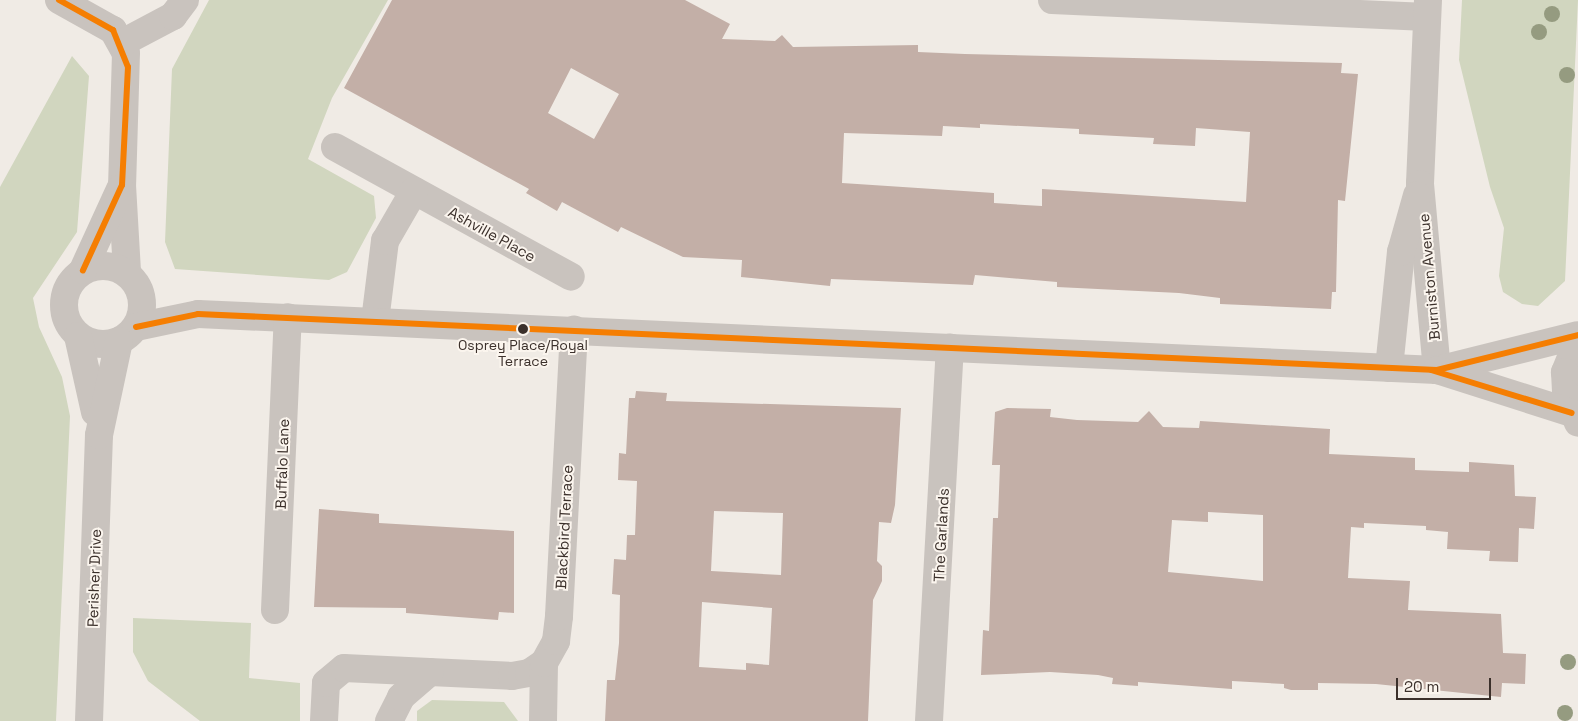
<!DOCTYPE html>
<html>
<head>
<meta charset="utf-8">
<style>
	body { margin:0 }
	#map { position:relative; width:1578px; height:721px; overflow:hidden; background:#f0ebe5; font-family:"Space Grotesk",sans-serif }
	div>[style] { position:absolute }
	.green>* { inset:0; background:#d1d6bf }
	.building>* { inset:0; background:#c3afa7 }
	.minor>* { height:28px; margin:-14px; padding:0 14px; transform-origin:14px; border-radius:14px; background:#c9c3be }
	.minor>.ring { margin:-14px; padding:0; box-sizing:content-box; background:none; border:28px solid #c9c3be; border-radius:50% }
	.bus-1>* { height:6px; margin:-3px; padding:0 3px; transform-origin:3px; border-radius:3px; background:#f57e02 }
	.trees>* { width:16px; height:16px; margin:-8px; border-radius:50%; background:#959b80 }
	.dots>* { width:14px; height:14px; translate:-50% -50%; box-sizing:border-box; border:2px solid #fbf5ee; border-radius:50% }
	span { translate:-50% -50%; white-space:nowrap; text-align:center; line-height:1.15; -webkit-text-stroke:4px #fbf5ee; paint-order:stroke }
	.bus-label { font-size:14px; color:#3b302b }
	.street-label { font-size:15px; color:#3b302b }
	.scale { position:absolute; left:1396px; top:678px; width:95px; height:22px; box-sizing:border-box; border:2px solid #3b302b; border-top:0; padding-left:6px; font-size:15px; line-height:18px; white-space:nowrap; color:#3b302b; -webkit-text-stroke:4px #fbf5ee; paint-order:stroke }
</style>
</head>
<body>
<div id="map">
	<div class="green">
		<i style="clip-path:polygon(209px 0,388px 0,332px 98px,308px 159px,374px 196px,376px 218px,347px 272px,329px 280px,175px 269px,165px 242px,172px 69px)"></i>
		<i style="clip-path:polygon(1462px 0,1578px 0,1565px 281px,1538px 306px,1522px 304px,1503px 292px,1499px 276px,1504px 228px,1490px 187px,1459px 60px)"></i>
		<i style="clip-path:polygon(72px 56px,89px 76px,77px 232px,33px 298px,39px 327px,62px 377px,70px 416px,56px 721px,0 721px,0 187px)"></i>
		<i style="clip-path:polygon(133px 618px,251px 623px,249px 678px,300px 683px,300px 721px,200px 721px,148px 681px,133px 652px)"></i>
		<i style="clip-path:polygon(432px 700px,504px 702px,518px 721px,417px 721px,417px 711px)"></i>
	</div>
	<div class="building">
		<i style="clip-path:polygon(evenodd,392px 0,685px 0,730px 24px,722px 39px,775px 41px,782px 35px,793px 47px,918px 45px,918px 52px,965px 54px,1342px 63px,1341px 73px,1358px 74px,1345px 201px,1338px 200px,1336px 292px,1332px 292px,1331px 309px,1220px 304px,1220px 298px,1179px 293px,1057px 287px,1057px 282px,975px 275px,973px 285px,831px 279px,830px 286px,741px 277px,742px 260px,683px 257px,621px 227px,618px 232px,562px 202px,557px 211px,526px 193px,529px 189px,344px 88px,392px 0,571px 68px,619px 94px,594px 139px,548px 113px,571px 68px,392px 0,980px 124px,1079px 129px,1079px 134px,1154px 138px,1153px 144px,1195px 146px,1196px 128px,1250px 132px,1246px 202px,1042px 189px,1042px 206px,994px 203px,994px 193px,842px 183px,844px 133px,942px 136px,943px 126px,980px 128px,980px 124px)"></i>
		<i style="clip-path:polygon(evenodd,636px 391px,667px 393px,666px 401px,901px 408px,895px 505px,891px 523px,879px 522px,877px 561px,882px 566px,882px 581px,873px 600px,868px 721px,605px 721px,607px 680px,615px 680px,619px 643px,620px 595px,612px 594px,614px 559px,626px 560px,627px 535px,635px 535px,637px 481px,618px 480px,619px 453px,626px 454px,629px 398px,635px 398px,636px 391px,714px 511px,783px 513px,781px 575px,711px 571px,714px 511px,636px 391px,702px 602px,772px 608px,769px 665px,746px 663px,746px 670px,699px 667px,702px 602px)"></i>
		<i style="clip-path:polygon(evenodd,1007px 408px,1051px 409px,1050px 417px,1077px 420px,1138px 422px,1149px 411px,1163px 427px,1199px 428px,1200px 421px,1330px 429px,1329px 454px,1415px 458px,1415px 470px,1469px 472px,1469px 462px,1514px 465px,1515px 496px,1536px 497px,1534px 529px,1519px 528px,1518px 562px,1489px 561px,1490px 551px,1447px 549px,1448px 532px,1426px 530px,1426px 526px,1364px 523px,1364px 528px,1351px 527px,1348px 578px,1410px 581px,1408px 610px,1501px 614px,1503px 653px,1526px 654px,1525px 684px,1502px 683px,1501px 697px,1376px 684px,1318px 683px,1318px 690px,1291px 690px,1284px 688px,1284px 684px,1232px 681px,1232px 689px,1138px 682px,1138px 686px,1112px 684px,1113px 678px,1098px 675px,1050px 672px,981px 675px,983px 630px,989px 631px,993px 518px,998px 518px,1000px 465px,992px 465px,995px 412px,1007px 408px,1208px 512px,1263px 515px,1263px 581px,1168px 572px,1172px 520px,1208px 522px,1208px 512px)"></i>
		<i style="clip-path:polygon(319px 509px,379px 514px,379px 523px,514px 531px,514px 613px,499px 612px,498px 620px,406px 613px,406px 608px,314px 607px)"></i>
	</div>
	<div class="minor">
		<i style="left:59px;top:0;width:62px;rotate:29.1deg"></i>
		<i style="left:113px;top:30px;width:26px;rotate:61deg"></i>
		<i style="left:126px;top:53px;width:132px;rotate:91.7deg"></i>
		<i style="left:122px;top:185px;width:88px;rotate:86.7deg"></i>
		<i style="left:1052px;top:0;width:375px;rotate:2.6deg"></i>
		<i style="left:1428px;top:0;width:184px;rotate:92.5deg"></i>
		<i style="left:1420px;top:184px;width:187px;rotate:84.8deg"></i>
		<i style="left:122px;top:43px;width:58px;rotate:-27.9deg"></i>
		<i style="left:173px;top:16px;width:20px;rotate:-53deg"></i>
		<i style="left:335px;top:147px;width:269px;rotate:28.8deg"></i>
		<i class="ring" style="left:64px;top:266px;width:50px;height:50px"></i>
		<i style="left:83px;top:270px;width:89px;rotate:-65.4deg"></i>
		<i style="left:375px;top:321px;width:81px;rotate:-82.9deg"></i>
		<i style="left:385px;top:241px;width:58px;rotate:-59.9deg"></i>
		<i style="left:136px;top:327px;width:63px;rotate:-11.8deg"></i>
		<i style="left:198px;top:314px;width:1240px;rotate:2.59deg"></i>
		<i style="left:1437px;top:370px;width:145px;rotate:-13.9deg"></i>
		<i style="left:78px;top:336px;width:78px;rotate:77.4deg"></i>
		<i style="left:1578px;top:340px;width:35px;rotate:112deg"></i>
		<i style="left:1565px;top:372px;width:21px;rotate:87deg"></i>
		<i style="left:1566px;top:393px;width:32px;rotate:68deg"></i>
		<i style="left:1389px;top:368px;width:117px;rotate:-84.1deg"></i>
		<i style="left:1401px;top:252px;width:59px;rotate:-74.3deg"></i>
		<i style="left:1437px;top:370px;width:142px;rotate:17.7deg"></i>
		<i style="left:275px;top:610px;width:293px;rotate:-87.5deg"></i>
		<i style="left:89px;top:721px;width:286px;rotate:-88deg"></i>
		<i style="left:99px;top:435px;width:96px;rotate:-78deg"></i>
		<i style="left:324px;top:721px;width:38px;rotate:-87deg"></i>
		<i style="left:326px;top:683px;width:23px;rotate:-40deg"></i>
		<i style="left:344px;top:668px;width:168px;rotate:2.7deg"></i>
		<i style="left:512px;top:676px;width:17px;rotate:-10deg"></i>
		<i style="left:529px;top:673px;width:18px;rotate:-34deg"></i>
		<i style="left:389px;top:721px;width:27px;rotate:-63deg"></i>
		<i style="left:401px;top:697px;width:38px;rotate:-41deg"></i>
		<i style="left:543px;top:721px;width:58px;rotate:-89deg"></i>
		<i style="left:544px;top:663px;width:25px;rotate:-61deg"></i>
		<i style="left:556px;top:641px;width:25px;rotate:-83deg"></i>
		<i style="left:559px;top:616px;width:287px;rotate:-87deg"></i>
		<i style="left:929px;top:721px;width:374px;rotate:-86.8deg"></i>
	</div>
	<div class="bus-1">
		<i style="left:59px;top:0;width:62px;rotate:29.1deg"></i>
		<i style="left:113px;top:30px;width:40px;rotate:68deg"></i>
		<i style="left:128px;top:67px;width:118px;rotate:92.9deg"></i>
		<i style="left:122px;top:185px;width:94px;rotate:114.6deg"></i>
		<i style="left:136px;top:327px;width:63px;rotate:-11.8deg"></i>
		<i style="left:198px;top:314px;width:1240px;rotate:2.59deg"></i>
		<i style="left:1437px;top:370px;width:145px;rotate:-13.9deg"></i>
		<i style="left:1431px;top:370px;width:147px;rotate:17deg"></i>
	</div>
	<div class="trees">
		<i style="left:1552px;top:14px"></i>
		<i style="left:1539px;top:32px"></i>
		<i style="left:1567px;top:75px"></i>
		<i style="left:1568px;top:662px"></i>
		<i style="left:1565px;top:713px"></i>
	</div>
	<div class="dots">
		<i style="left:523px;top:329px;background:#3b302b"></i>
	</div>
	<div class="bus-label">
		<span style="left:523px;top:353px">Osprey Place/Royal<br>Terrace</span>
	</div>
	<div class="street-label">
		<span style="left:492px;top:234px;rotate:29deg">Ashville Place</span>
		<span style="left:1429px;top:277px;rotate:-95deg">Burniston Avenue</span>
		<span style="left:282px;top:464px;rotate:-88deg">Buffalo Lane</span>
		<span style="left:564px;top:527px;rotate:-87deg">Blackbird Terrace</span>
		<span style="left:941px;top:535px;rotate:-87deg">The Garlands</span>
		<span style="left:94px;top:578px;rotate:-88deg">Perisher Drive</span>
	</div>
	<div class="scale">20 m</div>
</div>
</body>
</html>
